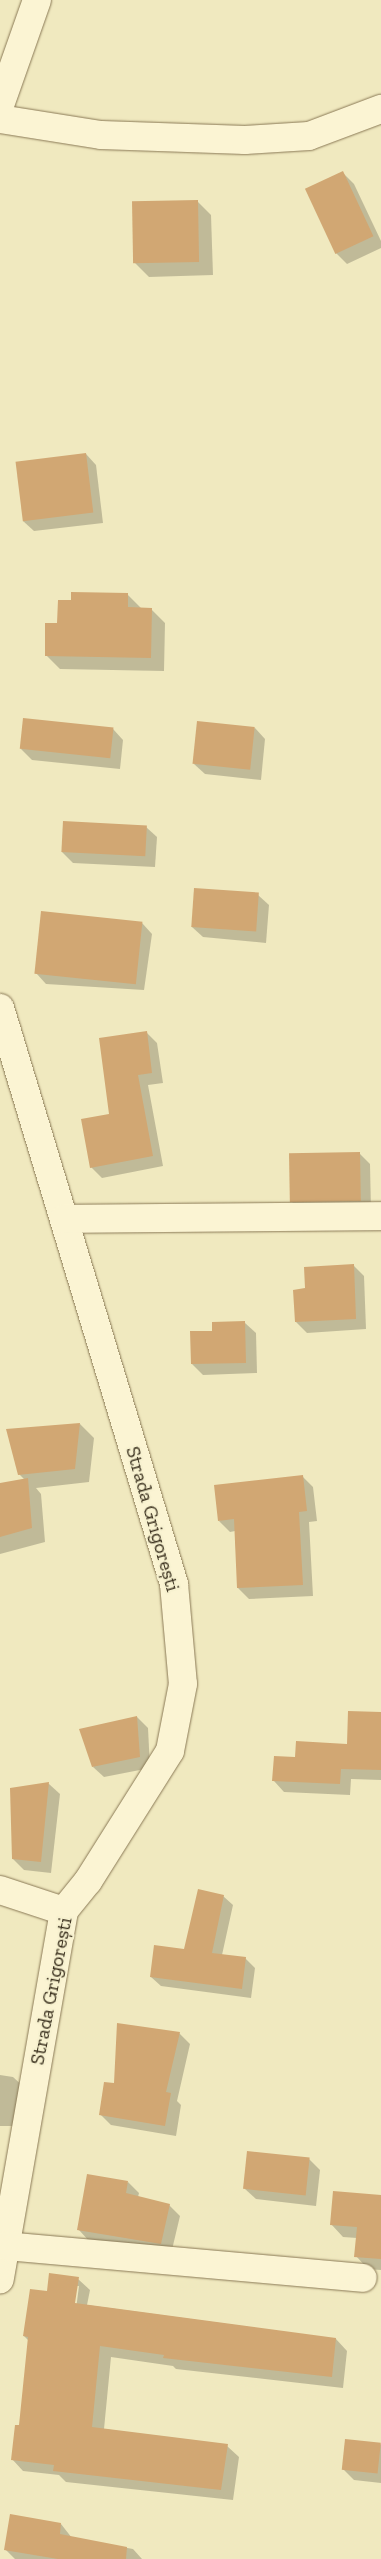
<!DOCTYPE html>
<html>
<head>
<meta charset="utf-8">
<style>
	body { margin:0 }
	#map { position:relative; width:381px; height:2559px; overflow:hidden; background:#f0e9bf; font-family:"Zilla Slab",serif }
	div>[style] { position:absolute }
	.shadow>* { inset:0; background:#0003 }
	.building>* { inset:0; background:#d1a773; transform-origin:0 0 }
	.roads { filter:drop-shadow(0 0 1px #8a7956) drop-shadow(0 0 1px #8a7956) }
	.street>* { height:28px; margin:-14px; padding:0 14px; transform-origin:14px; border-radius:14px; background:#fbf4d3 }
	span { translate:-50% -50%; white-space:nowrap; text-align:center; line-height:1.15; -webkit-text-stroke:4px #f7f1cf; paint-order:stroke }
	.street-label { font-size:20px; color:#382e1c }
</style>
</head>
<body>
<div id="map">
	<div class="shadow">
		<i style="clip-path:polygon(343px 173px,354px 184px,381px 241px,381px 248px,347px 264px,336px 253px)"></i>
		<i style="clip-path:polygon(197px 201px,211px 215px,213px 275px,149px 277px,135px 263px)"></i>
		<i style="clip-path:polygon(86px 454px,96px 465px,103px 523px,34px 531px,23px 521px)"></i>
		<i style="clip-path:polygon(127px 594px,142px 609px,151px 609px,165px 623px,164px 671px,60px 669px,46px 655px,72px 601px)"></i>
		<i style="clip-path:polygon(255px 728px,265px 739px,261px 780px,205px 774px,194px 764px)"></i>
		<i style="clip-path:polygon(113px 729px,123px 740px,120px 769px,32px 760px,21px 749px)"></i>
		<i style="clip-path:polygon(146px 827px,157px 837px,155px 867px,73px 863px,62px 852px)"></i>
		<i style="clip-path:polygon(258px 895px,269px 905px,266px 943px,203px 937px,192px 927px)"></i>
		<i style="clip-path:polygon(142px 923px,152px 934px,144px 990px,46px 984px,36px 973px)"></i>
		<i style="clip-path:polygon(146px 1032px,157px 1043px,163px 1083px,148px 1085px,163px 1166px,102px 1178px,91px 1167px)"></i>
		<i style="clip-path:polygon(359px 1153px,370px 1164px,371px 1211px,302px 1212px,291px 1201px)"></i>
		<i style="clip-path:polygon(353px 1265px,364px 1276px,366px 1329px,307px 1333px,296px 1322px,306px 1290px)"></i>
		<i style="clip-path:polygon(245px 1323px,256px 1333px,257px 1373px,203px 1375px,192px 1364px)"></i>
		<i style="clip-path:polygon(80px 1424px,94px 1438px,89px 1482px,36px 1488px,41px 1494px,45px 1542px,0 1554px,0 1484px,25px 1480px,19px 1474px)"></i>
		<i style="clip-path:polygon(302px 1476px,313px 1487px,317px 1521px,309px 1522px,313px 1596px,249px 1599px,238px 1588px,235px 1531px,230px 1532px,219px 1521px)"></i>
		<i style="clip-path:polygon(381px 1713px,381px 1780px,351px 1779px,350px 1795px,284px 1792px,274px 1781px,296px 1758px,349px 1745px)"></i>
		<i style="clip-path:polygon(137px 1717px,148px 1728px,150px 1768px,104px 1777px,93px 1767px)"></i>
		<i style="clip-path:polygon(49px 1784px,60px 1794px,51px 1873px,24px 1870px,13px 1859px,11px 1789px)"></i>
		<i style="clip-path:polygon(223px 1896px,233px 1905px,222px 1955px,245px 1958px,255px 1968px,251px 1998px,161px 1986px,151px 1977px,185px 1950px)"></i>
		<i style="clip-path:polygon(179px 2033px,190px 2044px,177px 2101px,181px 2105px,176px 2136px,111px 2125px,100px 2114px,116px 2085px)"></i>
		<i style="clip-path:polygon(0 2075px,13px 2077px,24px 2087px,13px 2126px,0 2126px)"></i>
		<i style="clip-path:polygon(309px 2159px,320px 2170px,316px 2206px,256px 2199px,245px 2189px)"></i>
		<i style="clip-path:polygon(128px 2182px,139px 2193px,138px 2197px,169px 2205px,180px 2216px,171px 2254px,89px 2241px,79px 2230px)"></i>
		<i style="clip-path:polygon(381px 2196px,381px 2270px,368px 2269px,356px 2256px,357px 2238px,343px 2237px,331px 2224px)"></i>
		<i style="clip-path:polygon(evenodd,78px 2279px,90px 2290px,87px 2305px,336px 2339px,347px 2351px,343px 2388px,176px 2369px,173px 2366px,111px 2357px,104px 2429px,227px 2446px,239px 2457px,233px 2500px,66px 2482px,59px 2475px,23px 2471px,12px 2459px,20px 2426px,29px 2341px,24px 2336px,48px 2293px,78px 2279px,76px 2286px,79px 2286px,76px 2309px,73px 2309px,76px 2286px)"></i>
		<i style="clip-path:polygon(381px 2444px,381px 2483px,354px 2480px,343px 2469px)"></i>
		<i style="clip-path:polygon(61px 2524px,72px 2538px,133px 2549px,142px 2559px,15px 2559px,5px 2549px)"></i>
	</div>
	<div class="building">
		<i style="left:343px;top:171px;width:72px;height:42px;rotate:65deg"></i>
		<i style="left:198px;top:200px;width:62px;height:66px;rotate:89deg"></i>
		<i style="left:86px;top:453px;width:60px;height:71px;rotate:83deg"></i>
		<i style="clip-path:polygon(71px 592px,128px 593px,128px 607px,152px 608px,151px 658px,45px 656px,45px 623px,57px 623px,58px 600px,71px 600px)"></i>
		<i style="left:23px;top:718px;width:91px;height:31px;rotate:6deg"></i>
		<i style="left:197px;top:721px;width:58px;height:43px;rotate:6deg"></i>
		<i style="left:63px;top:821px;width:84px;height:31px;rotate:3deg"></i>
		<i style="left:194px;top:888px;width:65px;height:39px;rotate:4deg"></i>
		<i style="left:41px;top:911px;width:102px;height:63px;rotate:6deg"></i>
		<i style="clip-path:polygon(147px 1031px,152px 1073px,138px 1075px,153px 1156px,90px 1168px,81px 1119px,109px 1114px,99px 1038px)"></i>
		<i style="left:360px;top:1152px;width:49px;height:71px;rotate:89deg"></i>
		<i style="clip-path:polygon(354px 1264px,356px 1319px,295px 1322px,293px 1290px,305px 1288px,304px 1267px)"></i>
		<i style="clip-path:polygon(245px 1321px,246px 1363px,191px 1364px,190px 1331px,212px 1331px,212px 1322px)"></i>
		<i style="clip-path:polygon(80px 1423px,75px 1469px,18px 1475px,6px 1429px)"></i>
		<i style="clip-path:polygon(303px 1475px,307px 1511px,299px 1512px,303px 1585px,237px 1588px,234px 1519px,218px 1521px,214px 1485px)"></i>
		<i style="clip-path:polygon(28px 1478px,32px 1528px,0 1537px,0 1483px)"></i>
		<i style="clip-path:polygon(348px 1711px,381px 1712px,381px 1770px,341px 1769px,340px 1784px,272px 1781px,274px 1756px,295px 1757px,296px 1741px,347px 1744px)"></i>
		<i style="clip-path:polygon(137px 1716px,140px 1757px,92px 1767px,79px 1729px)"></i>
		<i style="clip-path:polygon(49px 1782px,41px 1862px,12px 1859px,10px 1788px)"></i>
		<i style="clip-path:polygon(198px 1889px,224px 1895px,212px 1953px,246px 1957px,242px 1989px,150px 1977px,154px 1945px,184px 1949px)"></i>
		<i style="clip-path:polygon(117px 2023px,180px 2032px,166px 2092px,171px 2093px,165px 2126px,99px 2115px,104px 2082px,114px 2083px)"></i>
		<i style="left:247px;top:2151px;width:63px;height:38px;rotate:6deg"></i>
		<i style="clip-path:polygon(87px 2174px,128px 2181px,126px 2193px,170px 2204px,161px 2244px,77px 2230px)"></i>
		<i style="clip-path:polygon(333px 2191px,381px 2195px,381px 2259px,354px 2257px,357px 2227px,330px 2225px)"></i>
		<i style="clip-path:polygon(49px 2273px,79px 2277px,75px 2303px,336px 2338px,332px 2377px,163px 2358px,164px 2355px,100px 2346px,92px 2427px,228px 2444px,221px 2490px,53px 2471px,54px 2465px,11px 2460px,15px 2425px,19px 2425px,28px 2337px,23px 2336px,30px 2289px,47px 2291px)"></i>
		<i style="left:345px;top:2439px;width:36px;height:31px;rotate:6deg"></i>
		<i style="clip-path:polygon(10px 2514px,61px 2523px,60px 2534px,127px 2547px,126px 2559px,58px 2559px,4px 2550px)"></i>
	</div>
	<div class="roads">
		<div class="street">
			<i style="left:0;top:105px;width:111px;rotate:-70.6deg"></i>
			<i style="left:0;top:119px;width:102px;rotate:9deg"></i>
			<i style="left:101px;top:135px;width:144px;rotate:2deg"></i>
			<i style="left:245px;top:140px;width:64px;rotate:-3.6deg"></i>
			<i style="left:309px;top:136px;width:77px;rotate:-20.6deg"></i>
			<i style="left:0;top:1008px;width:602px;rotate:73.19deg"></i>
			<i style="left:174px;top:1584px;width:100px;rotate:84.9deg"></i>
			<i style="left:183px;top:1684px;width:68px;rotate:101deg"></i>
			<i style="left:170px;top:1751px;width:154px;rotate:122.2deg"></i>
			<i style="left:88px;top:1881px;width:38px;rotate:129deg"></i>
			<i style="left:64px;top:1911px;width:374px;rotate:99.9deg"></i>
			<i style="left:64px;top:1219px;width:317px;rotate:-0.5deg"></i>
			<i style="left:0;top:1890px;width:67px;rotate:18.2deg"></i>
			<i style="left:5px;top:2246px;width:359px;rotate:5.1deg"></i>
		</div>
	</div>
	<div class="street-label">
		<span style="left:153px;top:1519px;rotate:74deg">Strada Grigorești</span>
		<span style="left:51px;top:1991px;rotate:-79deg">Strada Grigorești</span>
	</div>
</div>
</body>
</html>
